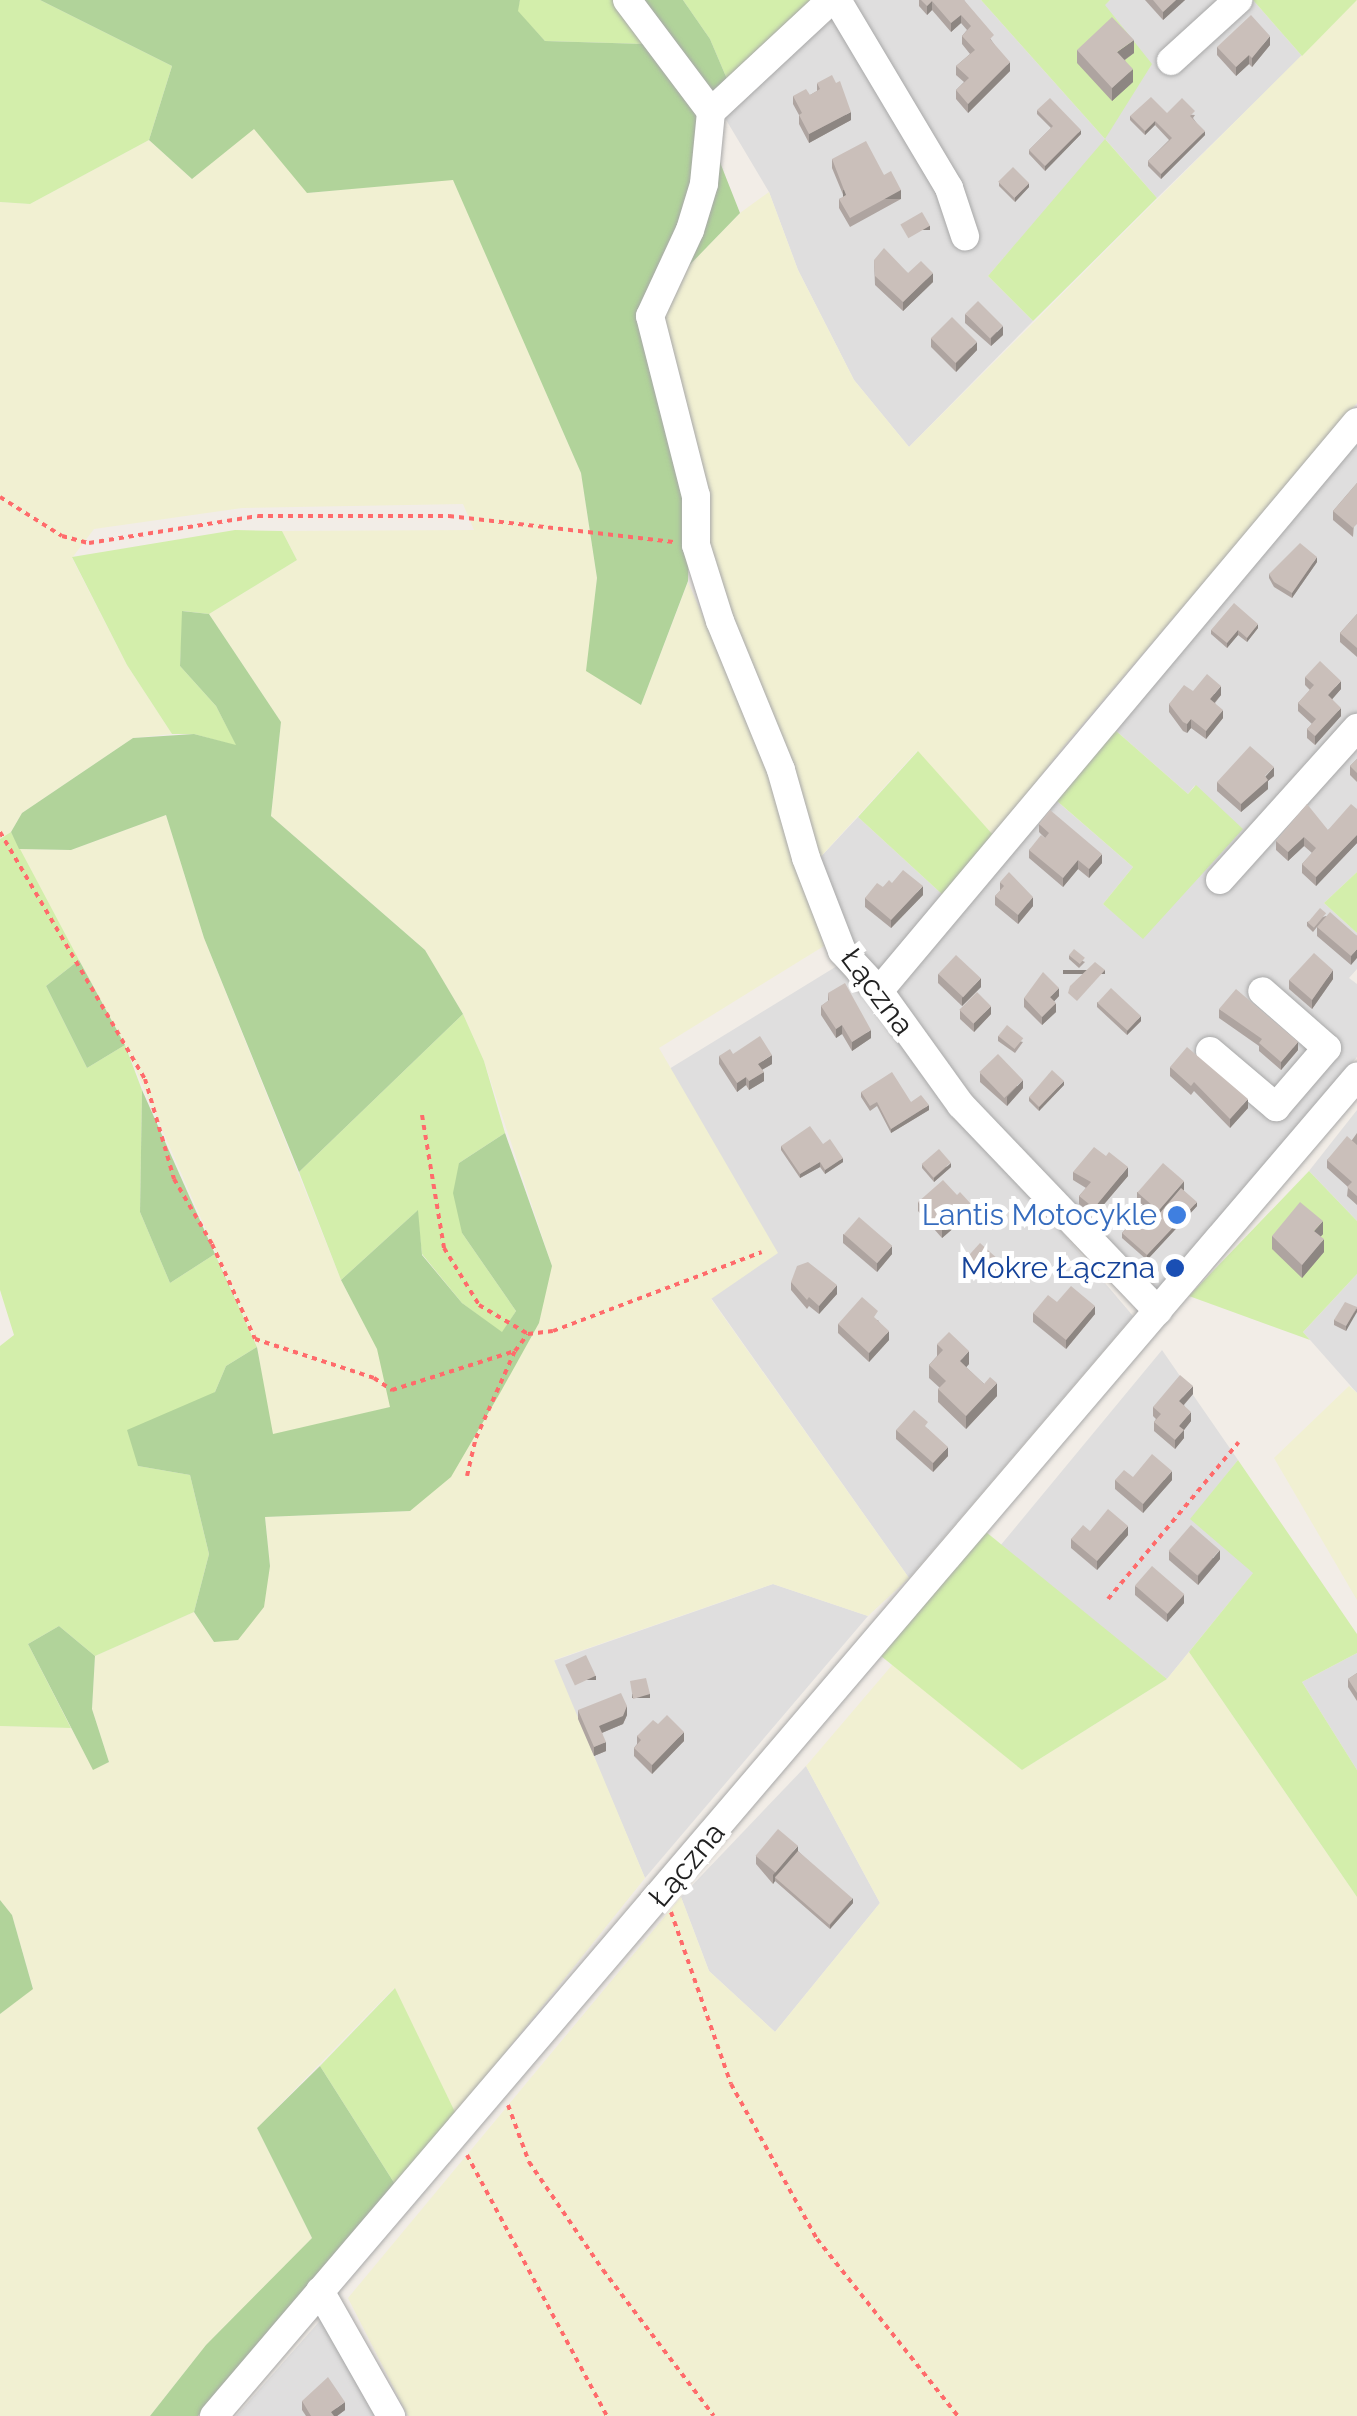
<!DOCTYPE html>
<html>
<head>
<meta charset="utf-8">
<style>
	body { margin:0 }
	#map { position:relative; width:1357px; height:2416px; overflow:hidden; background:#f2ede7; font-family:Raleway,sans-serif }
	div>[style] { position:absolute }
	.residential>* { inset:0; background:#dfdede }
	.farmland>* { inset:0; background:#f1f0d2 }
	.grass>* { inset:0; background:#d3eeab }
	.forest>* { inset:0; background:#b1d39a }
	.path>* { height:4px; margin-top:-2px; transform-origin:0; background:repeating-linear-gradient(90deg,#ff6b6b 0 5px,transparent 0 10px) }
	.roads { filter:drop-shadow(0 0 2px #a8a8a8) drop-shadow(0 0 2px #a8a8a8) }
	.minor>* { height:28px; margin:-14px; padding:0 14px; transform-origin:14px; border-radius:14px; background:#fff }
	.wall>* { inset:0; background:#aea4a0 }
	.shaded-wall>* { inset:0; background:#8d8682; transform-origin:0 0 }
	.building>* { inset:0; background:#cabfba; transform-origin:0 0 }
	.dots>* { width:28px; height:28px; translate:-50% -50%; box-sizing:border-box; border:5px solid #fff; border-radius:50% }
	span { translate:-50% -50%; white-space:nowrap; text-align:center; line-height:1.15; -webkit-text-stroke:10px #fff; paint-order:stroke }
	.street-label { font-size:30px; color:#212121 }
	.shop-label { font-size:30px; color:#366cbe }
	.right { translate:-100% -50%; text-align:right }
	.transit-label { font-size:30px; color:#164399 }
</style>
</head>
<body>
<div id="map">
	<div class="residential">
		<i style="clip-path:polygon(855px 0,981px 0,1105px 139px,1104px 5px,1110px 0,1253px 0,1302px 56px,1157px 198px,1106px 140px,988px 276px,1033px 321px,909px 447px,854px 380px,798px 270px,769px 192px,722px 113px)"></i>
		<i style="clip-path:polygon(1357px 437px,1357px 872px,1324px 903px,1357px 933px,1357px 969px,1349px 978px,1357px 984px,1357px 1057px,1160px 1297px,981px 1107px,851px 940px,815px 863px,858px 817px,944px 896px,1036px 783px,1133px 867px,1103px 904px,1144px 938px,1195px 785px,1188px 794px,1115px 730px)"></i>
		<i style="clip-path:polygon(837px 966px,1133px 1316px,909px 1578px,711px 1298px,669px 1069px)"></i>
		<i style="clip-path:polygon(1357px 1110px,1357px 1221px,1309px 1171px)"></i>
		<i style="clip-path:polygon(1357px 1274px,1357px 1393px,1303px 1332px)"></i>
		<i style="clip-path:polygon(1162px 1350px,1238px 1460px,1191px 1519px,1254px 1572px,1167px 1679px,1000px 1546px)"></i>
		<i style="clip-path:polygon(773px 1584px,868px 1616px,645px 1878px,553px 1661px)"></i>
		<i style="clip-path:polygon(1357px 1653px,1357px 1770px,1302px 1682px)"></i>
		<i style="clip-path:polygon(806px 1766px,880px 1903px,775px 2032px,709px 1971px,681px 1897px)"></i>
		<i style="clip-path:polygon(332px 2307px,388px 2416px,236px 2416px)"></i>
	</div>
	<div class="farmland">
		<i style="clip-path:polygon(1357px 0,1357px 403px,1064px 746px,994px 836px,917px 751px,815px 863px,729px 623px,643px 313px,740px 213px,769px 192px,798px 270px,854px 380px,909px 447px)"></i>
		<i style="clip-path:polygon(254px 128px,308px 193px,453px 179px,581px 473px,597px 578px,587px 671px,641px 705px,688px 582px,757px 739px,824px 946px,659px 1048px,778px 1253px,711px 1299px,909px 1578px,868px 1616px,773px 1584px,554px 1660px,645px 1878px,456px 2114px,394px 1988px,257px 2128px,312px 2238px,206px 2345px,150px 2416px,0 2416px,0 2014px,33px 1988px,12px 1915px,0 1900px,0 1726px,71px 1728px,93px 1769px,109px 1762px,92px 1709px,95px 1656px,194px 1612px,214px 1642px,270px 1566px,265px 1517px,410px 1511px,552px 1266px,484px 1061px,463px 1014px,425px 950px,271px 816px,281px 722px,209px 614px,297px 560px,282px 531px,474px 530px,463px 504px,242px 508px,94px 529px,72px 558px,127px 665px,172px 734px,133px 738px,22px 813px,11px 832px,0 839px,0 202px,30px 204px,149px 140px,192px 179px)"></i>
		<i style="clip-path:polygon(166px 815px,204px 938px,341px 1280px,378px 1350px,391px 1407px,272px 1435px,257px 1346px,125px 1045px,19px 849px,71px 850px)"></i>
		<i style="clip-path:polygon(1349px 1386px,1357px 1393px,1357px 1600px,1274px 1458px)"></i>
		<i style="clip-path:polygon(1189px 1652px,1357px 1897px,1357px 2416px,408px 2416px,348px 2298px,681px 1897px,709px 1971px,775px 2032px,880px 1903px,806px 1766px,893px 1664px,1022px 1770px,1167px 1679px)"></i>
	</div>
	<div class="grass">
		<i style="clip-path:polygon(0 0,40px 0,172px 66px,149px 140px,30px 204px,0 202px)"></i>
		<i style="clip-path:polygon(520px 0,613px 0,645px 44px,545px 41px,517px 11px)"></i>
		<i style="clip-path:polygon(683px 0,818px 0,727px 79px,710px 39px)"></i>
		<i style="clip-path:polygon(981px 0,1110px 0,1105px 5px,1152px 64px,1105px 139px,1157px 198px,1033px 321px,988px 276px,1105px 139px)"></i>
		<i style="clip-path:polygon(1253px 0,1357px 0,1302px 56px)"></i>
		<i style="clip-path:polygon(235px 530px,282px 531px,297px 560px,209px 614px,183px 611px,180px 666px,216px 706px,237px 746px,194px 734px,172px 734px,127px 665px,72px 557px)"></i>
		<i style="clip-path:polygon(1115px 730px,1188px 794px,1196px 785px,1243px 829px,1143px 939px,1103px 904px,1133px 867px,1057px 801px)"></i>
		<i style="clip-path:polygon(918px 751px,994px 836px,944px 896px,858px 817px)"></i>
		<i style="clip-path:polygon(11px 832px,79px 960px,46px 986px,87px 1068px,125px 1045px,142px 1090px,140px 1212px,170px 1283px,215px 1254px,257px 1347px,226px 1366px,215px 1392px,138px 1466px,190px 1475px,209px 1554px,194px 1612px,95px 1656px,59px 1626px,28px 1644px,71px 1728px,0 1726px,0 1346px,14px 1335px,0 1290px,0 839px)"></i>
		<i style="clip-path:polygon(1357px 872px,1357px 933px,1324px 903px)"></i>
		<i style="clip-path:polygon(463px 1014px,484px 1061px,505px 1133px,459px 1163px,462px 1233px,516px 1311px,502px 1333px,462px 1303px,422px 1254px,417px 1211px,341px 1280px,299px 1172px)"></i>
		<i style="clip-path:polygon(1309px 1171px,1357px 1221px,1357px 1274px,1303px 1332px,1310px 1340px,1189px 1296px)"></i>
		<i style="clip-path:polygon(1238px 1460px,1357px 1634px,1357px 1653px,1302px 1682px,1357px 1770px,1357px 1897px,1189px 1652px,1253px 1573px,1190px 1519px)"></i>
		<i style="clip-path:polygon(986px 1532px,1167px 1679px,1022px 1770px,881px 1656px)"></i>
		<i style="clip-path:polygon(395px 1988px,456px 2114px,398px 2189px,320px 2066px)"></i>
	</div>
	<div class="forest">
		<i style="clip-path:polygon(40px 0,520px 0,518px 11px,545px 41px,645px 44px,693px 94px,740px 213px,643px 313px,692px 456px,688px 581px,641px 705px,586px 671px,597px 578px,581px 473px,453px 180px,307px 193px,254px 129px,192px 179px,149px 140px,172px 66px)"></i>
		<i style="clip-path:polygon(639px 0,683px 0,710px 39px,727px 79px,712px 96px)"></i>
		<i style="clip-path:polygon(182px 611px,209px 614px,281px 722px,271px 816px,425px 950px,463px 1014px,299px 1172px,204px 938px,166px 815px,71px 850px,19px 849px,11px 832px,22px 813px,133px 738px,194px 734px,236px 745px,216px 706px,180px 666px)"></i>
		<i style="clip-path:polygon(79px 960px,125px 1045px,87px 1068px,46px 986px)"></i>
		<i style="clip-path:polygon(142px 1090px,215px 1254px,170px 1283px,140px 1212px)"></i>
		<i style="clip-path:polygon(505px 1133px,552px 1266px,539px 1323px,500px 1393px,451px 1477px,410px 1511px,265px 1517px,270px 1566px,264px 1607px,238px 1640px,214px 1642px,194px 1612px,209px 1554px,190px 1475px,138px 1466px,127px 1430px,215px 1392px,226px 1366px,257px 1347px,273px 1434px,390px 1407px,377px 1349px,341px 1280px,418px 1210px,422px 1255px,462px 1303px,502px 1332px,516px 1311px,462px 1233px,453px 1193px,459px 1163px)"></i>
		<i style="clip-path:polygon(59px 1626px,95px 1656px,92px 1709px,109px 1762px,93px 1770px,28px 1644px)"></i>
		<i style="clip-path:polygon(0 1900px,12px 1915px,33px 1989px,0 2014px)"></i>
		<i style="clip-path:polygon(320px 2066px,398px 2189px,198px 2416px,150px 2416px,206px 2345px,312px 2238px,257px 2128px)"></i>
	</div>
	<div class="path">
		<i style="left:0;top:497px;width:73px;rotate:32.2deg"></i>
		<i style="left:62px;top:536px;width:28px;rotate:15deg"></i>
		<i style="left:89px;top:543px;width:171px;rotate:-9.1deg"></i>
		<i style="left:258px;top:516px;width:191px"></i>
		<i style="left:449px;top:516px;width:226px;rotate:6.6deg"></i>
		<i style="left:0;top:832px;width:286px;rotate:59.6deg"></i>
		<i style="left:145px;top:1079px;width:104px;rotate:73.8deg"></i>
		<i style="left:174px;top:1179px;width:75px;rotate:59.7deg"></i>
		<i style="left:212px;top:1244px;width:104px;rotate:65.6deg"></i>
		<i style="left:255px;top:1339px;width:125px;rotate:18.1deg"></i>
		<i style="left:374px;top:1378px;width:22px;rotate:34deg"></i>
		<i style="left:392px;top:1390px;width:129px;rotate:-17.6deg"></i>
		<i style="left:422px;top:1115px;width:135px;rotate:80.6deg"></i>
		<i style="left:444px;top:1248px;width:67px;rotate:58.4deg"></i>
		<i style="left:479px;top:1305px;width:57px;rotate:30.6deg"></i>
		<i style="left:528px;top:1334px;width:25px;rotate:-7deg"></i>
		<i style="left:553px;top:1331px;width:223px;rotate:-20.7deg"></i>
		<i style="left:467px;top:1476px;width:39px;rotate:-77deg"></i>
		<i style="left:476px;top:1438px;width:95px;rotate:-65.9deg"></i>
		<i style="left:515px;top:1351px;width:21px;rotate:-53deg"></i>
		<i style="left:1108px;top:1599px;width:204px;rotate:-50.2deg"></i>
		<i style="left:671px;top:1912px;width:182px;rotate:70.8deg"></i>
		<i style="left:731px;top:2084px;width:177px;rotate:61deg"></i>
		<i style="left:817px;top:2239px;width:226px;rotate:51.5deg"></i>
		<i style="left:508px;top:2105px;width:61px;rotate:69.8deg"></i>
		<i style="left:529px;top:2162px;width:131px;rotate:55.6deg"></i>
		<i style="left:603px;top:2270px;width:183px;rotate:52.8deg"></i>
		<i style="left:467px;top:2155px;width:296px;rotate:61.8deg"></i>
	</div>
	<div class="roads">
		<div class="minor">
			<i style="left:627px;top:0;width:140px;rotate:53.1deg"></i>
			<i style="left:831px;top:0;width:164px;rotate:137deg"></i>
			<i style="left:711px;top:112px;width:72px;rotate:95.6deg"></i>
			<i style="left:704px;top:184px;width:48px;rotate:106.9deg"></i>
			<i style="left:690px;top:230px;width:95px;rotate:114.9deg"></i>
			<i style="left:650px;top:316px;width:186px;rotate:75.7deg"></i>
			<i style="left:696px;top:496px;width:49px;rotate:90deg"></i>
			<i style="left:696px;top:545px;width:80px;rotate:72.5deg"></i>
			<i style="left:720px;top:621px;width:161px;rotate:67.7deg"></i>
			<i style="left:781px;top:770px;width:91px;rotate:74.1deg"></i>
			<i style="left:806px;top:858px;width:100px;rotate:68.8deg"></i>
			<i style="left:842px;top:951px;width:54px;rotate:47.2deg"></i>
			<i style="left:879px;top:991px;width:140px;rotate:54.3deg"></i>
			<i style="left:961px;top:1105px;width:285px;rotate:46.3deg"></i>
			<i style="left:837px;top:0;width:219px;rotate:59.2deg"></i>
			<i style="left:949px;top:188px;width:51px;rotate:71.6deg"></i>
			<i style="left:1171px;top:61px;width:91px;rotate:-42.3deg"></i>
			<i style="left:1220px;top:880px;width:205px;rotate:-48deg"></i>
			<i style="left:879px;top:991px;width:743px;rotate:-49.97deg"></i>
			<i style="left:1210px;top:1051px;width:87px;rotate:40.3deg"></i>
			<i style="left:1276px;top:1107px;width:78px;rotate:-49.2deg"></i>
			<i style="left:1327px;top:1048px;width:86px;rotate:-138.8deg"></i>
			<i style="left:320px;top:2291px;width:144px;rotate:60.4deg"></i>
			<i style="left:214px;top:2416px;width:1761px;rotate:-49.52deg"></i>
		</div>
	</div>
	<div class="wall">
		<i style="clip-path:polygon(919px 0,964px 0,994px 44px,1010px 71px,968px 113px,956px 99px,956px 90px,964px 82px,956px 75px,956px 66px,970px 54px,962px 44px,962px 36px,967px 30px,961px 23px,951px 32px,932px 10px,927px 15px,919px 6px)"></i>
		<i style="clip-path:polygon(1145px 0,1185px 0,1163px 20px)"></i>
		<i style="clip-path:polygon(1270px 45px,1252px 67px,1249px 64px,1236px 76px,1217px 55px,1217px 47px)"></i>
		<i style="clip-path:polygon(1077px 50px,1134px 53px,1125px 60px,1133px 82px,1112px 101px,1077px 63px)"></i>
		<i style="clip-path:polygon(817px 83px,851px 120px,809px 143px,799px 124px,799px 115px,793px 104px,793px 96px,810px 95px,817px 91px)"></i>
		<i style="clip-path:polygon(1037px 110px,1081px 134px,1045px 171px,1029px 154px,1029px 150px,1051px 128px,1037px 114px)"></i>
		<i style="clip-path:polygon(1167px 113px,1195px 115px,1193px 118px,1205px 135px,1161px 179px,1148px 166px,1148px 161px,1169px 140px,1155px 125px,1145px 135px,1130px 120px,1130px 116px)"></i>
		<i style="clip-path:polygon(832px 159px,884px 175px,901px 199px,850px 227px,839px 208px,839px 199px,844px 197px,832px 168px)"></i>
		<i style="clip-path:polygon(999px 182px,1029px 187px,1015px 202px,999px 186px)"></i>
		<i style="clip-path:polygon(874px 260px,908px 273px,933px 282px,903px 311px,875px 285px)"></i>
		<i style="clip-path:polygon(965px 314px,1003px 335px,991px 346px,965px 323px)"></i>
		<i style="clip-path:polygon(931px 338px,977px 350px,956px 372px,931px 347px)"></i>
		<i style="clip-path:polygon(1357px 483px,1353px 537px,1333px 520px,1333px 511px)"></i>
		<i style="clip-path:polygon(1317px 562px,1292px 598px,1274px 587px,1269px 578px,1269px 574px)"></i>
		<i style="clip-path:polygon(1357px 614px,1357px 657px,1340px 642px,1340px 633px)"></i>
		<i style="clip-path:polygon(1258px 628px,1247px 642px,1238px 635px,1227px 648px,1211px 634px,1211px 630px)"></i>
		<i style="clip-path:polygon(1305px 677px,1341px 689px,1332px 699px,1341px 716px,1315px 745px,1307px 738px,1307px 729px,1312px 724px,1298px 711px,1298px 703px,1310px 690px,1305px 685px)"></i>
		<i style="clip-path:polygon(1193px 691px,1221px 695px,1215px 703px,1223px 718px,1206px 739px,1191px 728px,1187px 733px,1183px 731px,1169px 712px,1169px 704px)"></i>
		<i style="clip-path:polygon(1357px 759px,1357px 782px,1350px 775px,1350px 766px)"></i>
		<i style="clip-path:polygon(1274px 776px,1268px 781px,1268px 789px,1241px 812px,1217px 791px,1217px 782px)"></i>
		<i style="clip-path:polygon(1357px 809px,1357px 843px,1316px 886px,1302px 873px,1302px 864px,1312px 853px,1304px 846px,1288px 861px,1276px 850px,1276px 841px,1328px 830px)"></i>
		<i style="clip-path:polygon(1039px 824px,1102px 863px,1089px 878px,1078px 869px,1063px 887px,1029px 858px,1029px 850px,1045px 838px,1039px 832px)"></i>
		<i style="clip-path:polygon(1000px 882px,1033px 906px,1018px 924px,995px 905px,995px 896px,1000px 891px)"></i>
		<i style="clip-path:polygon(892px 883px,923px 895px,891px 928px,865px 907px,865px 898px,883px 887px)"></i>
		<i style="clip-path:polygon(1326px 916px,1357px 936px,1351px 965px,1317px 936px,1317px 927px,1313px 932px,1307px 926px,1307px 922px)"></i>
		<i style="clip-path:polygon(1069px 955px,1085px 962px,1079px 968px,1069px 959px)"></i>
		<i style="clip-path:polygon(938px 974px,981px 987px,962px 1006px,938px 983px)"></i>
		<i style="clip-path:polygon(1333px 979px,1312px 1009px,1289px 989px,1289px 980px)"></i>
		<i style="clip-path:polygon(828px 993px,871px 1038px,852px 1051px,842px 1034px,836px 1038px,821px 1015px,821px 1006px,828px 1001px)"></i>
		<i style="clip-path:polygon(1059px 996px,1054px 1001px,1056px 1012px,1042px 1025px,1024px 1007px,1024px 998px)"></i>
		<i style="clip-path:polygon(1097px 1002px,1141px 1021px,1127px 1035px,1097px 1007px)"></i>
		<i style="clip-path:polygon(1219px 1009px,1298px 1050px,1281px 1070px,1259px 1051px,1259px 1046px,1219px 1018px)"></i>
		<i style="clip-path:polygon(960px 1010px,991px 1014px,974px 1032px,960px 1019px)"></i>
		<i style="clip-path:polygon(998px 1036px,1023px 1042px,1015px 1053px,998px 1041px)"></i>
		<i style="clip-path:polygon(733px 1054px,772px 1064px,762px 1070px,764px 1081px,749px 1090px,746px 1085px,737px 1092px,719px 1064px,719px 1056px)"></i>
		<i style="clip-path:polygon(1170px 1067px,1248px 1108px,1230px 1128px,1194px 1091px,1191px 1095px,1170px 1076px)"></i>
		<i style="clip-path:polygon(980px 1073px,1023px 1088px,1007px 1106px,980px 1082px)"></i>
		<i style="clip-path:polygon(1064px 1085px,1039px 1111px,1029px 1101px,1029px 1097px)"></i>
		<i style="clip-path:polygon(861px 1092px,911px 1102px,929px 1110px,891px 1133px,877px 1106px,870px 1111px,861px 1097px)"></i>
		<i style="clip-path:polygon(1357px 1133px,1357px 1205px,1347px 1196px,1348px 1187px,1327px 1168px,1327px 1160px,1352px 1140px)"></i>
		<i style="clip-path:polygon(823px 1144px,843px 1162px,825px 1174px,820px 1167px,800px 1178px,781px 1150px,781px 1146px)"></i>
		<i style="clip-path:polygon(922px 1164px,951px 1167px,934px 1182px,922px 1168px)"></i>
		<i style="clip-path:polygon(1073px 1172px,1128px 1176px,1094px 1216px,1079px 1204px,1079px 1196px,1086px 1188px,1073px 1180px)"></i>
		<i style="clip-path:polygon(1183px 1190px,1197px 1206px,1147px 1260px,1122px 1238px,1122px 1233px,1145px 1207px,1137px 1200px,1137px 1192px)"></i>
		<i style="clip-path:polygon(918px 1202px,971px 1213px,942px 1238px,918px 1211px)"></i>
		<i style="clip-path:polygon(843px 1234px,892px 1254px,877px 1272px,843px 1243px)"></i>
		<i style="clip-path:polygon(1323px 1234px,1320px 1237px,1324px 1252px,1302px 1278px,1272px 1249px,1272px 1236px)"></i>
		<i style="clip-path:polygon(966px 1258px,1000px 1265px,987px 1280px,966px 1263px)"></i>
		<i style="clip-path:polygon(791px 1282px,837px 1294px,819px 1314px,809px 1306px,807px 1309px,791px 1290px)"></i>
		<i style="clip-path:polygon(1057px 1302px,1095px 1314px,1066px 1349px,1033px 1322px,1033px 1313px)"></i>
		<i style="clip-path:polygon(1357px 1307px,1346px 1331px,1334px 1325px,1334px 1320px)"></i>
		<i style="clip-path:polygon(878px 1320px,889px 1340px,869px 1362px,838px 1333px,838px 1324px)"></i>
		<i style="clip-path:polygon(937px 1344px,969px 1364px,966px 1367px,997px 1396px,966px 1429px,938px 1402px,938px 1389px,940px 1388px,929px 1378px,929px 1365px,937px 1356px)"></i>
		<i style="clip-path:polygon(1193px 1394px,1184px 1405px,1191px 1421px,1184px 1430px,1184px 1438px,1175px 1449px,1154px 1431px,1154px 1422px,1156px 1419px,1153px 1416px,1153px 1407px)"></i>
		<i style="clip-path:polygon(928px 1429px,948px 1456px,933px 1472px,896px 1439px,896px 1430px)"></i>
		<i style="clip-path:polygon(1115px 1480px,1172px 1480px,1143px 1513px,1115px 1489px)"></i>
		<i style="clip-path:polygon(1090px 1531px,1128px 1535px,1097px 1570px,1071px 1548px,1071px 1539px)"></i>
		<i style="clip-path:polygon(1169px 1551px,1220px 1559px,1198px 1585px,1169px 1560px)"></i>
		<i style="clip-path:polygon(1135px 1586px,1184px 1603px,1167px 1622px,1135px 1595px)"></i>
		<i style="clip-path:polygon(1357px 1673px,1357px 1701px,1348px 1687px,1348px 1679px)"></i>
		<i style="clip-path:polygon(578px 1710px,627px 1715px,623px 1724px,602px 1733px,606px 1751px,594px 1756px,578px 1719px)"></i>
		<i style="clip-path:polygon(658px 1724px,684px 1741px,652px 1774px,634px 1756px,634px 1748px,637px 1744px,637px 1736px)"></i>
		<i style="clip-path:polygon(798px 1851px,853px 1903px,830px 1929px,775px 1881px,773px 1884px,756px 1864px,756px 1856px)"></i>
		<i style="clip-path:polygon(302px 2401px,345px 2410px,337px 2416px,306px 2416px,302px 2410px)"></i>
	</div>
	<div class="shaded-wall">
		<i style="clip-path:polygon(1176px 0,1185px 0,1163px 20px,1163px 12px)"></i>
		<i style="clip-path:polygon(932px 1px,932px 10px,927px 15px,927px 6px)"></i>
		<i style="clip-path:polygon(961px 15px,961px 23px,951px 32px,951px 23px)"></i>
		<i style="clip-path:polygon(1270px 36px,1270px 45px,1252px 67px,1252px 58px)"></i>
		<i style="clip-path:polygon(1134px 40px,1134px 53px,1117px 65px,1117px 52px)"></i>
		<i style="clip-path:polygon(1249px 55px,1249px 64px,1236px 76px,1236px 67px)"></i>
		<i style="clip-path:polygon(1010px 62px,1010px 71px,968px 113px,968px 104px)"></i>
		<i style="clip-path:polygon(1133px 69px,1133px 82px,1112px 101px,1112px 88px)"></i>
		<i style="clip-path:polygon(851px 112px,851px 120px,809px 143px,809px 134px)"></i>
		<i style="clip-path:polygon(1155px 121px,1155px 125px,1145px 135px,1145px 131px)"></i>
		<i style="clip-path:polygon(1081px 130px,1081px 134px,1045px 171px,1045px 166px)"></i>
		<i style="clip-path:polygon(1205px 131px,1205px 135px,1161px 179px,1161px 174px)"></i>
		<i style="clip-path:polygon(1029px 183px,1029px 187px,1015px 202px,1015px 197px)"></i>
		<i style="left:901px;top:190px;width:9px;height:58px;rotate:90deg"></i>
		<i style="left:930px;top:226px;width:4px;height:26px;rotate:90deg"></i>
		<i style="clip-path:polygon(933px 273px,933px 282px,903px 311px,903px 302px)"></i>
		<i style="clip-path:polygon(1003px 326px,1003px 335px,991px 346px,991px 338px)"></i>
		<i style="clip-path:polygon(977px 342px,977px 350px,956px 372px,956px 363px)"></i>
		<i style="clip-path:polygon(1317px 557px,1317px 562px,1292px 598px,1292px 593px)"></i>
		<i style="clip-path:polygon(1258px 624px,1258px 628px,1247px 642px,1247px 638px)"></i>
		<i style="clip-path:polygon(1238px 630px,1238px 635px,1227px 648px,1227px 643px)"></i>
		<i style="clip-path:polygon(1341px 681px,1341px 689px,1328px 704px,1328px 695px)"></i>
		<i style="clip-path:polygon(1221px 686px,1221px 695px,1210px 708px,1210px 699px)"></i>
		<i style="clip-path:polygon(1341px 708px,1341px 716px,1315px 745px,1315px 736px)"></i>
		<i style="clip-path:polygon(1223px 710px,1223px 718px,1206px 739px,1206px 731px)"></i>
		<i style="clip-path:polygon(1191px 719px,1191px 728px,1187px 733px,1187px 724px)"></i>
		<i style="clip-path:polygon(1274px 767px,1274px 776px,1268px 781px,1268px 789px,1241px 812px,1241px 804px)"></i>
		<i style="clip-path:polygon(1357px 835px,1357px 843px,1316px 886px,1316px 877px)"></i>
		<i style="clip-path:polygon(1304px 837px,1304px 846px,1288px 861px,1288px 852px)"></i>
		<i style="clip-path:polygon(1102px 854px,1102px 863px,1089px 878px,1089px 869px)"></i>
		<i style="clip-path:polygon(1078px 860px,1078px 869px,1063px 887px,1063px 878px)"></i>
		<i style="clip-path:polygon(923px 886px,923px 895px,891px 928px,891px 920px)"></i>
		<i style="clip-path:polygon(1033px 897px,1033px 906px,1018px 924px,1018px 915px)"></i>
		<i style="clip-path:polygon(1357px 949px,1357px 958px,1351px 965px,1351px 956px)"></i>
		<i style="left:1105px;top:970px;width:4px;height:42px;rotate:90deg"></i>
		<i style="clip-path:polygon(1333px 970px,1333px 979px,1312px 1009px,1312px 1000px)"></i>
		<i style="clip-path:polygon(981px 978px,981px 987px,962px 1006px,962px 998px)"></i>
		<i style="clip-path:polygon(1059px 988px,1059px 996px,1050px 1006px,1050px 997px)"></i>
		<i style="clip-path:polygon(1056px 1003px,1056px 1012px,1042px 1025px,1042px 1017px)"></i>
		<i style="clip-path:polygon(991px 1006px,991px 1014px,974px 1032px,974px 1023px)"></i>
		<i style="clip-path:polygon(1141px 1016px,1141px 1021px,1127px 1035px,1127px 1031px)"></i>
		<i style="clip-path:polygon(842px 1025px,842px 1034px,836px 1038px,836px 1029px)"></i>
		<i style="clip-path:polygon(871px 1030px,871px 1038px,852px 1051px,852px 1042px)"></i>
		<i style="clip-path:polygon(1298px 1042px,1298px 1050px,1281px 1070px,1281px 1062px)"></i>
		<i style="clip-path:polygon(772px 1055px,772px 1064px,758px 1072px,758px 1064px)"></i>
		<i style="clip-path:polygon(764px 1072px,764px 1081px,749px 1090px,749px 1081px)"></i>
		<i style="clip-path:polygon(746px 1077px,746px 1085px,737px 1092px,737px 1083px)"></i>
		<i style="clip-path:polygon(1023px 1080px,1023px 1088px,1007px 1106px,1007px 1097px)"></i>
		<i style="clip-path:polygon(1064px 1081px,1064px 1085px,1039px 1111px,1039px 1107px)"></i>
		<i style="clip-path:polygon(1248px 1099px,1248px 1108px,1230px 1128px,1230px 1119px)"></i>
		<i style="clip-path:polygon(929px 1105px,929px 1110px,891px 1133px,891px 1129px)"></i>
		<i style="clip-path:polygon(843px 1158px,843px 1162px,825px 1174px,825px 1170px)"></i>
		<i style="clip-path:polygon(820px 1162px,820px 1167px,800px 1178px,800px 1174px)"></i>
		<i style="clip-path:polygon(951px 1163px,951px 1167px,934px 1182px,934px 1178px)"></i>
		<i style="clip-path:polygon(1128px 1167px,1128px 1176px,1094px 1216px,1094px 1208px)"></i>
		<i style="clip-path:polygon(1184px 1181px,1184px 1190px,1159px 1219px,1159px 1210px)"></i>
		<i style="clip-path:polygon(1197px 1202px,1197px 1206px,1147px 1260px,1147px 1255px)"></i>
		<i style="clip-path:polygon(971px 1204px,971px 1213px,942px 1238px,942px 1229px)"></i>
		<i style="clip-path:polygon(1323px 1221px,1323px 1234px,1314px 1244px,1314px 1231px)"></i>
		<i style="clip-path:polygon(1324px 1239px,1324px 1252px,1302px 1278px,1302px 1265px)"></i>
		<i style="clip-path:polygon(892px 1246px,892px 1254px,877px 1272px,877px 1263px)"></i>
		<i style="clip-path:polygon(1000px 1261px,1000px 1265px,987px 1280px,987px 1276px)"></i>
		<i style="clip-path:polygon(837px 1285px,837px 1294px,819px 1314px,819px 1306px)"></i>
		<i style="clip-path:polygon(1095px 1306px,1095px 1314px,1066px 1349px,1066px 1340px)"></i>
		<i style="clip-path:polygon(1357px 1308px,1357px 1312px,1346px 1331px,1346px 1326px)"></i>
		<i style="clip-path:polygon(889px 1331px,889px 1340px,869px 1362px,869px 1353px)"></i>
		<i style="clip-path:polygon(969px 1351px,969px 1364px,960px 1374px,960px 1361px)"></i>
		<i style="clip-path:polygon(997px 1383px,997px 1396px,966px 1429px,966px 1416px)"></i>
		<i style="clip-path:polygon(1193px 1386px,1193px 1394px,1179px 1410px,1179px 1401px)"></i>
		<i style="clip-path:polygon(1191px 1412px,1191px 1421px,1184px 1430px,1184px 1438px,1175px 1449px,1175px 1440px,1179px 1426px)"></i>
		<i style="clip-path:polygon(948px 1447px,948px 1456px,933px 1472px,933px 1463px)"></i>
		<i style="clip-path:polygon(1172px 1471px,1172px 1480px,1143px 1513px,1143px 1504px)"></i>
		<i style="clip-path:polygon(1128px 1526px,1128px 1535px,1097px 1570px,1097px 1561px)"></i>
		<i style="clip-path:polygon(1220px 1550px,1220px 1559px,1198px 1585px,1198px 1576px)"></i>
		<i style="clip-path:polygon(1184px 1594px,1184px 1603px,1167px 1622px,1167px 1614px)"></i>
		<i style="left:596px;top:1676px;width:4px;height:23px;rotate:90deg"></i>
		<i style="left:650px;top:1694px;width:4px;height:18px;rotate:90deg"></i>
		<i style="clip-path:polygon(627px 1706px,627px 1715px,623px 1724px,599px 1734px,599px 1726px)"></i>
		<i style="clip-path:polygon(684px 1732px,684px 1741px,652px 1774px,652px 1765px)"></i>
		<i style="clip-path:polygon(606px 1742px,606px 1751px,594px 1756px,594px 1747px)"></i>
		<i style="clip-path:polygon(798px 1846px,798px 1855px,775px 1877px,775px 1881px,773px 1884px,773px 1875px)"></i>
		<i style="clip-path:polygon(853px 1898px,853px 1903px,830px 1929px,830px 1925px)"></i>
		<i style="clip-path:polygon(345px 2402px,345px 2410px,337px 2416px,331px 2416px,331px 2412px)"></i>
	</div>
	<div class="building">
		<i style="clip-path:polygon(921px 0,964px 0,994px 35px,990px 39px,1010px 62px,968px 104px,956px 90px,969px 78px,956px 66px,975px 50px,962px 36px,971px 26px,961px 15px,951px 23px,932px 1px,927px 6px)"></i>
		<i style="clip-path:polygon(1153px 0,1176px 0,1163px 12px)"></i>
		<i style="clip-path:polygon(1251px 15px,1270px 36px,1252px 58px,1249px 55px,1236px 67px,1217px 47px)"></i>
		<i style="clip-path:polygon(1112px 17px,1134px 40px,1117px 52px,1133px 69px,1112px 88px,1077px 50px)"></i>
		<i style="clip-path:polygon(832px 75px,836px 83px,840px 81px,851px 112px,809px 134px,799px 115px,802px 113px,793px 96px,806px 89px,810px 95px,820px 89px,817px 83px)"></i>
		<i style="clip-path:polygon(1151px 97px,1167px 113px,1182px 98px,1195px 111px,1190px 116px,1205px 131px,1161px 174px,1148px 161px,1172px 138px,1155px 121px,1145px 131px,1130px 116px)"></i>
		<i style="clip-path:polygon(1050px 98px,1081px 130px,1045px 166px,1029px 150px,1053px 126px,1037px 110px)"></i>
		<i style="clip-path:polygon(866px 141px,884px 175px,891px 171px,901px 190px,850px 218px,839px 199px,846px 195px,832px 159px)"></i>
		<i style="left:1013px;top:167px;width:23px;height:21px;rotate:45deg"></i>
		<i style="left:922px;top:212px;width:16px;height:25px;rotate:60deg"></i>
		<i style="clip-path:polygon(884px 248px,908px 273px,921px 261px,933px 273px,903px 302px,875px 276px,874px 260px)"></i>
		<i style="left:978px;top:301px;width:35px;height:18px;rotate:45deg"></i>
		<i style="left:952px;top:317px;width:35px;height:30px;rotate:45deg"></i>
		<i style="clip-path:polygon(1357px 483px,1357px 524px,1353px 528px,1333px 511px)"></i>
		<i style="clip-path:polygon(1300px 543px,1317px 557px,1292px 593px,1274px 582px,1269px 574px)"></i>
		<i style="clip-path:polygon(1234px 603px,1258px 624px,1247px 638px,1238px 630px,1227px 643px,1211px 630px)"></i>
		<i style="clip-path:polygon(1357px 614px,1357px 648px,1340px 633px)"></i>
		<i style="clip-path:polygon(1320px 661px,1341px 681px,1328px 695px,1341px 708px,1315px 736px,1307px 729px,1316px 719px,1298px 703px,1314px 685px,1305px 677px)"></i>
		<i style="clip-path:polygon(1207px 674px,1221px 686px,1210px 699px,1223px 710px,1206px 731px,1191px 719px,1187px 724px,1183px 722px,1169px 704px,1184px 685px,1193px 691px)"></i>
		<i style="clip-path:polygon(1250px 746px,1274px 767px,1265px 776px,1268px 780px,1241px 804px,1217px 782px)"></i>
		<i style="clip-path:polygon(1357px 759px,1357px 773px,1350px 766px)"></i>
		<i style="clip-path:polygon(1307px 804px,1328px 830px,1351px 804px,1357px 809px,1357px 835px,1316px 877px,1302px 864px,1316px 848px,1304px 837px,1288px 852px,1276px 841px)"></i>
		<i style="clip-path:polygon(1050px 810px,1102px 854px,1089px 869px,1078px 860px,1063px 878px,1029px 850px,1041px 835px,1045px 838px,1049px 833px,1039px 824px)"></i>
		<i style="clip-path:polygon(903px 870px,923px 886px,891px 920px,865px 898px,877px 883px,883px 887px,889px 880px,892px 883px)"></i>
		<i style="clip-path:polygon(1009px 872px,1033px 897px,1018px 915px,995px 896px,1004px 886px,1000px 882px)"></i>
		<i style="left:1320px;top:908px;width:8px;height:19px;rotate:40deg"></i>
		<i style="clip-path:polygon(1330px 912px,1357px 936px,1357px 949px,1351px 956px,1317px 927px)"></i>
		<i style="left:1074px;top:949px;width:14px;height:8px;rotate:39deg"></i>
		<i style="clip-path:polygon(1314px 953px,1333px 970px,1312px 1000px,1289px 980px)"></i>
		<i style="left:956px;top:955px;width:34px;height:26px;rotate:43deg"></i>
		<i style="clip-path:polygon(1095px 962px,1105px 970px,1077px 1001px,1068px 993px,1070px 986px)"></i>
		<i style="clip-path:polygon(1043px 972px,1059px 988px,1050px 997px,1056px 1003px,1042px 1017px,1024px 998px)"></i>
		<i style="clip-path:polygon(845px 983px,871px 1030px,852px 1042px,842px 1025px,836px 1029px,821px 1006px,829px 1000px,828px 993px)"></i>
		<i style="left:1111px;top:988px;width:41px;height:20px;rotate:43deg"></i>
		<i style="clip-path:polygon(1236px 989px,1298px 1042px,1281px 1062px,1259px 1043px,1262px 1039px,1219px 1009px)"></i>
		<i style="left:977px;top:992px;width:20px;height:25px;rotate:45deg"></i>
		<i style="left:1007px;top:1025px;width:21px;height:14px;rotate:39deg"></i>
		<i style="clip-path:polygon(760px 1036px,772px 1055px,758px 1064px,764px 1072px,749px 1081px,746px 1077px,737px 1083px,719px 1056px,730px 1049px,733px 1054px)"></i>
		<i style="clip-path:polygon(1187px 1047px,1248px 1099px,1230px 1119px,1194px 1082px,1191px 1086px,1170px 1067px)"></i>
		<i style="left:998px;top:1054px;width:36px;height:26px;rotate:46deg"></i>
		<i style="clip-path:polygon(1052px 1070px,1064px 1081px,1039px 1107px,1029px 1097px)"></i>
		<i style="clip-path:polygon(892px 1072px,911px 1102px,921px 1095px,929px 1105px,891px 1129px,877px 1102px,870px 1106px,861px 1092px)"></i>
		<i style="clip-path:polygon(810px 1126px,823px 1144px,830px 1139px,843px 1158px,825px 1170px,820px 1162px,800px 1174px,781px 1146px)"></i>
		<i style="clip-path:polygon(1347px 1136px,1357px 1145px,1357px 1196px,1347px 1187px,1352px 1182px,1327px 1160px)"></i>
		<i style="clip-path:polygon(1094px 1147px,1106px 1156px,1109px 1152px,1128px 1167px,1094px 1208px,1079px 1196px,1091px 1182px,1073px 1172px)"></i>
		<i style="left:939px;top:1149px;width:18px;height:23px;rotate:49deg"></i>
		<i style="left:1163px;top:1163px;width:28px;height:39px;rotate:41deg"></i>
		<i style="clip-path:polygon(943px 1180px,957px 1195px,960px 1192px,971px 1204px,942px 1229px,918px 1202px)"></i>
		<i style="clip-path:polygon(1181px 1188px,1197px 1202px,1147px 1255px,1122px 1233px,1147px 1204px,1159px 1214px)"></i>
		<i style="clip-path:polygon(1300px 1202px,1323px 1221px,1314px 1231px,1324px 1239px,1302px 1265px,1272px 1236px)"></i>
		<i style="left:859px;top:1217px;width:44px;height:23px;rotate:41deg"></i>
		<i style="left:980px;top:1243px;width:27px;height:21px;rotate:42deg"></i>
		<i style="clip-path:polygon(808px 1262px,837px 1285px,819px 1306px,809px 1297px,807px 1300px,791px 1282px,797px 1266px)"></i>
		<i style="clip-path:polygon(1071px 1286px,1095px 1306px,1066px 1340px,1033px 1313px,1048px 1295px,1057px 1302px)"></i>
		<i style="clip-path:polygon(862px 1297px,878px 1311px,874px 1317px,889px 1331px,869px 1353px,838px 1324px)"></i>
		<i style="clip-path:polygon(1345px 1302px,1357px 1307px,1346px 1326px,1334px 1320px)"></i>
		<i style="clip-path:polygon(949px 1332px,969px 1351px,960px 1361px,984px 1384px,990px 1377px,997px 1383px,966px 1416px,938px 1389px,946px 1381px,929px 1365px,943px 1350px,937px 1344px)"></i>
		<i style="clip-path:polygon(1180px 1375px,1193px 1386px,1179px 1401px,1191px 1412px,1179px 1426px,1184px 1430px,1175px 1440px,1154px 1422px,1161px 1414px,1153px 1407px)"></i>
		<i style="clip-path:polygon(914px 1410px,928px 1422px,925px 1426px,948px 1447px,933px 1463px,896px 1430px)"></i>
		<i style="clip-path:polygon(1152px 1454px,1172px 1471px,1143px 1504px,1115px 1480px,1124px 1470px,1133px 1477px)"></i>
		<i style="clip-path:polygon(1108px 1509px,1128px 1526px,1097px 1561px,1071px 1539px,1083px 1525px,1090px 1531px)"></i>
		<i style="left:1191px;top:1525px;width:38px;height:34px;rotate:41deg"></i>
		<i style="left:1152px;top:1566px;width:43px;height:26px;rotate:41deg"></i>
		<i style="left:586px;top:1655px;width:23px;height:23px;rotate:65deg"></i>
		<i style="clip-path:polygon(1357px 1673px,1357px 1693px,1348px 1679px)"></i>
		<i style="clip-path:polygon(646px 1678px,650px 1694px,633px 1699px,630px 1681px)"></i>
		<i style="clip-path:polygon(621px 1693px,627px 1706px,623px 1716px,599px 1726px,606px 1742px,594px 1747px,578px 1710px)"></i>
		<i style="clip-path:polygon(667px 1715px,684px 1732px,652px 1765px,634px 1748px,641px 1740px,637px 1736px,653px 1720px,658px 1724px)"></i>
		<i style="left:778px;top:1829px;width:26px;height:35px;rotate:40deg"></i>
		<i style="left:798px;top:1851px;width:72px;height:35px;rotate:41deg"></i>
		<i style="clip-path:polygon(328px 2377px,345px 2402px,331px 2412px,334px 2416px,311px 2416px,302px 2401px)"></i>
	</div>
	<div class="dots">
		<i style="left:1177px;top:1215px;background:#3f7fe0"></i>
		<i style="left:1175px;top:1268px;background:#1a4fb4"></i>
	</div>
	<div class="street-label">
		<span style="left:877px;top:992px;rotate:53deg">Łączna</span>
		<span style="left:687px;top:1865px;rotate:-50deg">Łączna</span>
	</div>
	<div class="shop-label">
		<span class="right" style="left:1157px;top:1215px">Lantis Motocykle</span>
	</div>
	<div class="transit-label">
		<span class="right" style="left:1155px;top:1268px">Mokre Łączna</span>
	</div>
</div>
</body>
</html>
